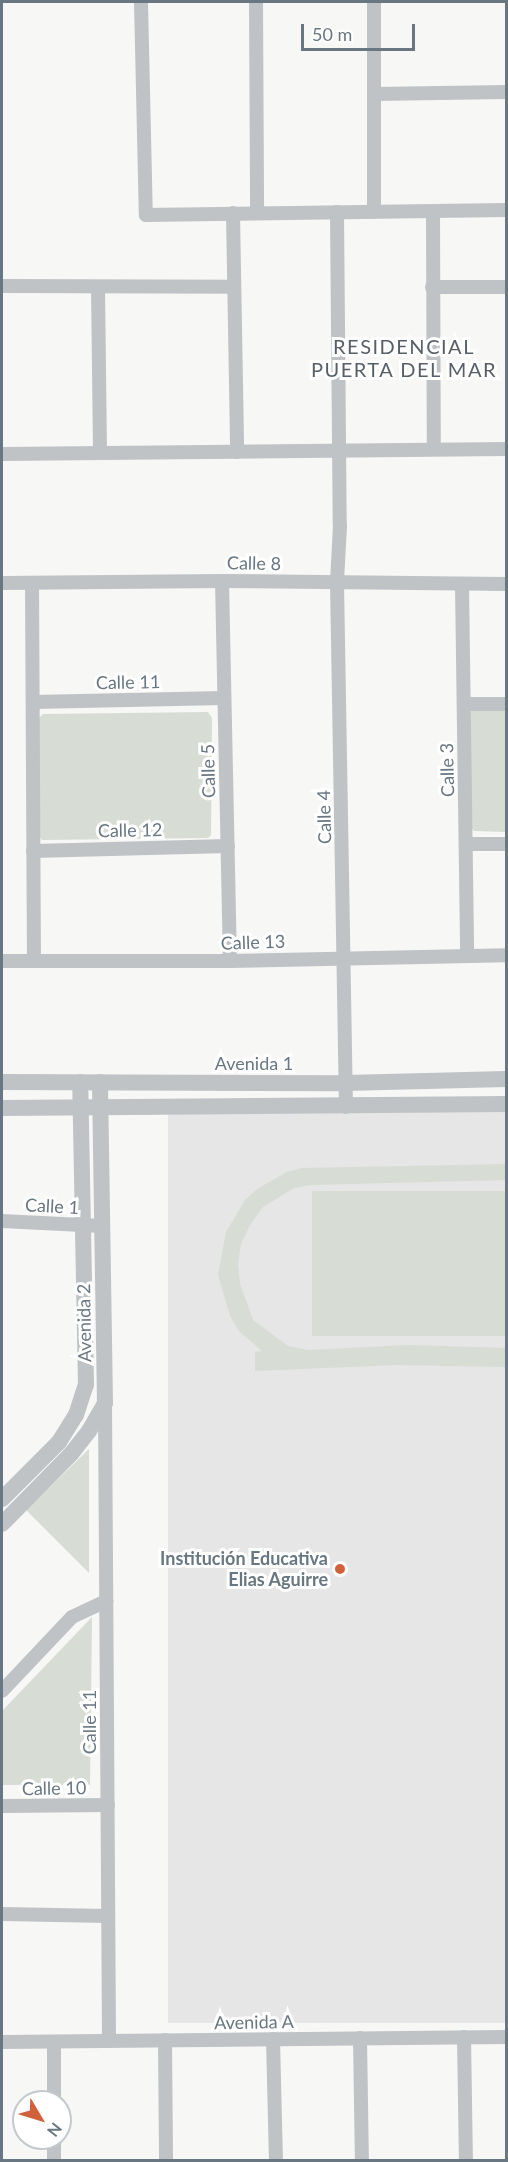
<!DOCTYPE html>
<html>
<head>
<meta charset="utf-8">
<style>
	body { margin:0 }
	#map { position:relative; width:508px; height:2162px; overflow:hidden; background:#f7f7f5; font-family:Lato,sans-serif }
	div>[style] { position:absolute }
	.built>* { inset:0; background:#e5e6e5; transform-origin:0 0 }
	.green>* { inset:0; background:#d7dcd4; transform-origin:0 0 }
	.minor>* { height:14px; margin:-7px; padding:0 7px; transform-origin:7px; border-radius:7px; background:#bfc3c6 }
	.tertiary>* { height:16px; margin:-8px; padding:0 8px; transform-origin:8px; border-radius:8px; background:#bfc3c6 }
	.dots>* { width:16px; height:16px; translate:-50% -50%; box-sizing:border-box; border:3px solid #fff; border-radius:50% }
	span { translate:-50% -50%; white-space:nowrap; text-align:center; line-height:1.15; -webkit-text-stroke:6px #fff; paint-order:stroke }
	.street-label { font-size:18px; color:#697782 }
	.poi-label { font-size:18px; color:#697782; font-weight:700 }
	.right { translate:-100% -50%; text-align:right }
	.neighbourhood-label { font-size:20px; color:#576068; letter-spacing:1.5px }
	.frame { position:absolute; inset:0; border:3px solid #697782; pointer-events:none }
	.north { position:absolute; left:12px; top:2090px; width:60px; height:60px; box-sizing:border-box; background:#fff; border:2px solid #c3c9cd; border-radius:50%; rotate:128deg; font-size:16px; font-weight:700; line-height:24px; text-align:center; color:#697782 }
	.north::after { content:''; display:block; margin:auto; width:21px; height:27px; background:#d0613b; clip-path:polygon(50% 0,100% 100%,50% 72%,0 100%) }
	.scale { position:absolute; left:301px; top:24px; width:114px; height:27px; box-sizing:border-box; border:3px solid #697782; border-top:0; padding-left:8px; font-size:18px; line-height:21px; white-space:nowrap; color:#697782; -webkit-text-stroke:4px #fff; paint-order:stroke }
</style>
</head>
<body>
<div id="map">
	<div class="built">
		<i style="left:506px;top:1112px;width:911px;height:338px;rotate:90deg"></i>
	</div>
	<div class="green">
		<i style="clip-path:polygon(473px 709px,506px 709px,506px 832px,474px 831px,471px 827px,469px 714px)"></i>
		<i style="clip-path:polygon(208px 712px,212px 718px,211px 835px,208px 838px,42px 840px,38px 834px,39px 718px,43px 714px)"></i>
		<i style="clip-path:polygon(506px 1164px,506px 1180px,310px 1185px,294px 1188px,263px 1207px,250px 1225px,241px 1244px,238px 1264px,240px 1284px,253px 1320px,288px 1346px,308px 1350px,408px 1345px,506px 1348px,506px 1367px,397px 1365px,255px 1371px,255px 1352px,262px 1351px,239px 1331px,230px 1316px,218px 1275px,226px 1232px,245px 1200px,257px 1189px,287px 1172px,302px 1168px)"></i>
		<i style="left:506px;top:1191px;width:145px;height:194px;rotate:90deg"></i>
		<i style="clip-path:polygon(89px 1449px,89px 1573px,26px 1510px)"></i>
		<i style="clip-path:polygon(92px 1617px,90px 1785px,2px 1785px,2px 1711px)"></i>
	</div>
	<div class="minor">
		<i style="left:141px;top:2px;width:213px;rotate:88.7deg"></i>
		<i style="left:146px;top:215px;width:360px;rotate:-0.8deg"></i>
		<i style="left:256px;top:2px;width:211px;rotate:89.7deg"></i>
		<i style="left:374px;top:2px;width:209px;rotate:90deg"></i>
		<i style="left:374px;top:94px;width:132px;rotate:-0.9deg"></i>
		<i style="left:337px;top:212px;width:314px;rotate:89.5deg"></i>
		<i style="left:340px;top:526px;width:56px;rotate:93.1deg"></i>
		<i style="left:337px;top:582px;width:525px;rotate:89.02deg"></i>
		<i style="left:433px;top:212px;width:237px;rotate:89.8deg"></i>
		<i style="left:233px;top:213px;width:239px;rotate:89deg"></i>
		<i style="left:2px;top:286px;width:232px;rotate:0.2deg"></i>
		<i style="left:98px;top:287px;width:166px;rotate:89.3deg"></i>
		<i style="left:432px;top:287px;width:74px"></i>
		<i style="left:2px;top:454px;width:504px;rotate:-0.57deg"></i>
		<i style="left:222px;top:581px;width:380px;rotate:88.8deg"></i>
		<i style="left:2px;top:583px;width:220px;rotate:-0.5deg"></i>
		<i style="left:222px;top:581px;width:284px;rotate:0.6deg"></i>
		<i style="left:32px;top:583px;width:377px;rotate:89.7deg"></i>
		<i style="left:462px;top:585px;width:370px;rotate:89.2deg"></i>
		<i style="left:33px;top:702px;width:191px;rotate:-1.2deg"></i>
		<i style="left:464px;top:704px;width:42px"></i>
		<i style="left:466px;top:844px;width:40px"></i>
		<i style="left:33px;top:851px;width:195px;rotate:-1.5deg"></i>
		<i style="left:2px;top:961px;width:228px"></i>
		<i style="left:230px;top:961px;width:276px;rotate:-1.2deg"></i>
		<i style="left:2px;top:1221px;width:100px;rotate:2.9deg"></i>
		<i style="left:105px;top:1403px;width:638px;rotate:89.64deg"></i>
		<i style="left:2px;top:1691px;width:102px;rotate:-46.6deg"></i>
		<i style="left:72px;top:1617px;width:38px;rotate:-25deg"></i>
		<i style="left:2px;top:1806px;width:106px;rotate:-0.5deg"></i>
		<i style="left:2px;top:1914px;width:106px;rotate:1.1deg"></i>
		<i style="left:464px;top:2037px;width:123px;rotate:89.1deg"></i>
		<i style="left:360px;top:2038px;width:122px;rotate:89.1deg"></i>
		<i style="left:273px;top:2039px;width:121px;rotate:88.6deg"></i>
		<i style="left:165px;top:2040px;width:120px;rotate:89.5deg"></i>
		<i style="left:2px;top:2042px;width:504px;rotate:-0.57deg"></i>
		<i style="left:54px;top:2102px;width:60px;rotate:-90deg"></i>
		<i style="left:54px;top:2160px;width:22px;rotate:-90deg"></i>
	</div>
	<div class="tertiary">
		<i style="left:2px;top:1082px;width:343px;rotate:0.2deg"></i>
		<i style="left:345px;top:1083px;width:161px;rotate:-1.4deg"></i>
		<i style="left:2px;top:1108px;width:504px;rotate:-0.45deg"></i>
		<i style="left:2px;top:1499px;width:81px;rotate:-45deg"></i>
		<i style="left:59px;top:1442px;width:32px;rotate:-58deg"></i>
		<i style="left:76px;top:1415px;width:32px;rotate:-72deg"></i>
		<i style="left:86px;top:1385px;width:303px;rotate:-91.1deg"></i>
		<i style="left:2px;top:1524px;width:98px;rotate:-45.4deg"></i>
		<i style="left:71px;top:1454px;width:29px;rotate:-52deg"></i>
		<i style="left:89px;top:1431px;width:32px;rotate:-60deg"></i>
		<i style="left:105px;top:1403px;width:321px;rotate:-90.9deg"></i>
	</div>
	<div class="dots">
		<i style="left:340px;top:1569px;background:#d0613b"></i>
	</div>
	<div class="street-label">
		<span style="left:254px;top:563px;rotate:1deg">Calle 8</span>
		<span style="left:128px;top:682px;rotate:-1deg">Calle 11</span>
		<span style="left:447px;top:770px;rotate:-91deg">Calle 3</span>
		<span style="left:208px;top:771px;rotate:-91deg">Calle 5</span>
		<span style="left:324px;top:817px;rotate:-91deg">Calle 4</span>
		<span style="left:130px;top:830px;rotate:-1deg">Calle 12</span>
		<span style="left:253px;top:942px;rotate:-2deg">Calle 13</span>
		<span style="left:254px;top:1063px">Avenida 1</span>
		<span style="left:52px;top:1206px;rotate:3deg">Calle 1</span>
		<span style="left:84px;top:1323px;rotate:-91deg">Avenida 2</span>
		<span style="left:89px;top:1722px;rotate:-90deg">Calle 11</span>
		<span style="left:54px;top:1788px;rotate:-1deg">Calle 10</span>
		<span style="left:254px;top:2022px;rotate:-1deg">Avenida A</span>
	</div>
	<div class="poi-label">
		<span class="right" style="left:328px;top:1569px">Institución Educativa<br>Elias Aguirre</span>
	</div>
	<div class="neighbourhood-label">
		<span style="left:404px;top:358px">RESIDENCIAL<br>PUERTA DEL MAR</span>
	</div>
	<div class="frame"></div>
	<div class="north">N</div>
	<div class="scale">50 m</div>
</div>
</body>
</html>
